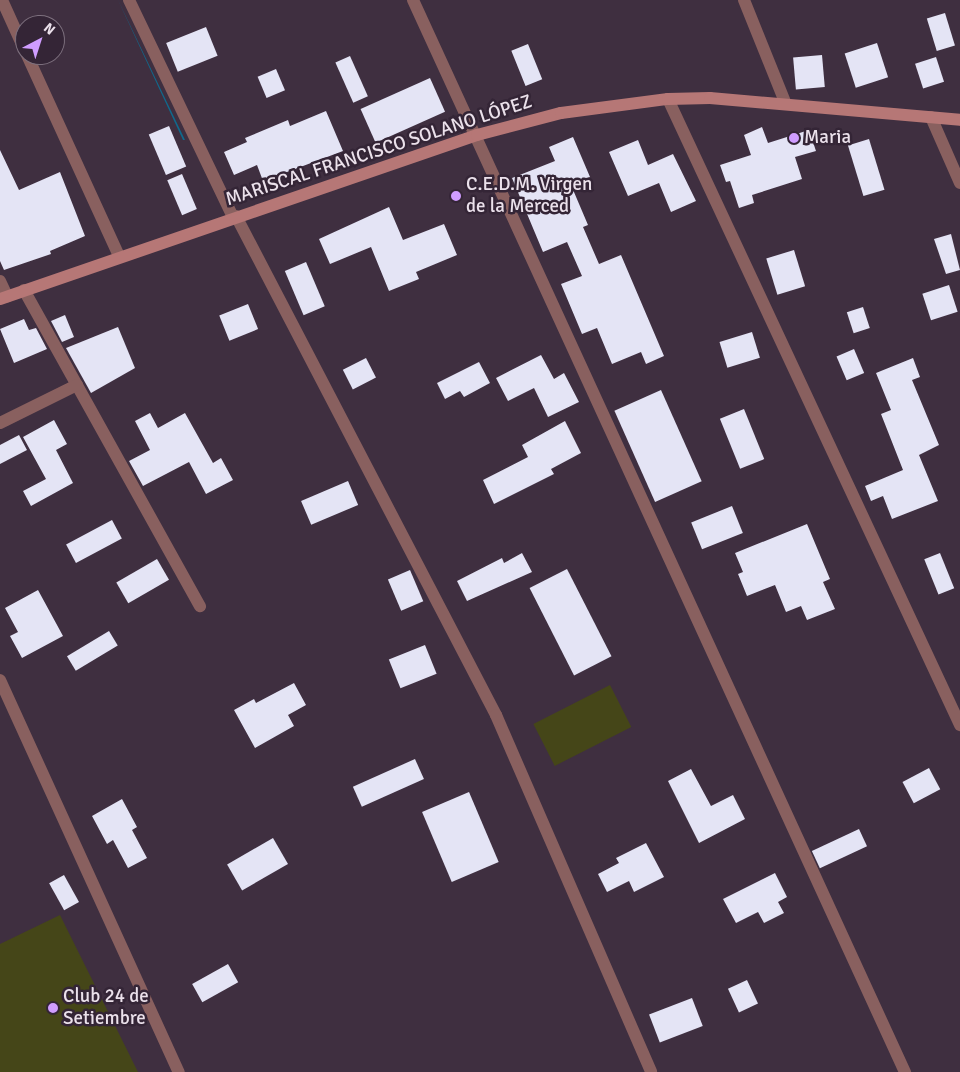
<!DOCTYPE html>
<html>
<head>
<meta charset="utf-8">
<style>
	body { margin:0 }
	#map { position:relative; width:960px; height:1072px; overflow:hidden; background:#3f2f40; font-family:Signika,sans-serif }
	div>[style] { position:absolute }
	.green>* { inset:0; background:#454618; transform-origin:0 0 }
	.water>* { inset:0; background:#106a8d }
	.building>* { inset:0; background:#e4e4f5; transform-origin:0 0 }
	.lane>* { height:12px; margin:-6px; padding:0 6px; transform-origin:6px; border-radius:6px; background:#89605f }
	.street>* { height:12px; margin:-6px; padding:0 6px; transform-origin:6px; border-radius:6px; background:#89605f }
	.secondary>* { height:12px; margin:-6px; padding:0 6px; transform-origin:6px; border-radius:6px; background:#b67776 }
	.dots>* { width:14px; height:14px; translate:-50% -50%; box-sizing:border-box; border:2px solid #342536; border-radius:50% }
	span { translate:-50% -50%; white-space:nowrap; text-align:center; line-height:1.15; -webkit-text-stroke:5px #342536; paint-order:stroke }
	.poi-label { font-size:19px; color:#ebe1eb }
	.left { translate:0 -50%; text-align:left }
	.street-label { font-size:19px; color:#ebe1eb }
	.north { position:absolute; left:15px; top:15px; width:50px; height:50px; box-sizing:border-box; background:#342536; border:1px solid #7d707e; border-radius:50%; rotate:40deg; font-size:14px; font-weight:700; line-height:20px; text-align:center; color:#ebe1eb }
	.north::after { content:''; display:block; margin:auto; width:18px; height:22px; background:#d09dff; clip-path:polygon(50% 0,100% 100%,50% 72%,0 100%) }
</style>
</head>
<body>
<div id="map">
	<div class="green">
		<i style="left:610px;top:685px;width:47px;height:86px;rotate:63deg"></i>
		<i style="clip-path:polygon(60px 915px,138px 1072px,0 1072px,0 944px)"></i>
	</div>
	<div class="water">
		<i style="clip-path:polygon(118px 0,185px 140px,183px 140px)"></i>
	</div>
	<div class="building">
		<i style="left:945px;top:13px;width:34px;height:19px;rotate:73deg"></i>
		<i style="left:206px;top:27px;width:31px;height:43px;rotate:68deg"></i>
		<i style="left:877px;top:43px;width:36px;height:34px;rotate:72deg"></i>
		<i style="left:528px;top:44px;width:38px;height:18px;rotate:68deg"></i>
		<i style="left:822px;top:55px;width:32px;height:29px;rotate:85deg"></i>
		<i style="left:350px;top:56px;width:44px;height:16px;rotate:66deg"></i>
		<i style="left:936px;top:57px;width:26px;height:22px;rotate:72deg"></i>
		<i style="left:276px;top:69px;width:23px;height:20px;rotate:67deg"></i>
		<i style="left:430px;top:78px;width:37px;height:76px;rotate:66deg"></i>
		<i style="clip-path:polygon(326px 111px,343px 151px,263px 181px,257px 165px,234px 175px,224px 152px,247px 142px,245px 138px,288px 120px,290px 126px)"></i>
		<i style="left:169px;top:126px;width:44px;height:22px;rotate:67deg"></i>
		<i style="clip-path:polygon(762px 127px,768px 143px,809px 130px,816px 151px,795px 157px,802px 179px,752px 195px,754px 203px,739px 208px,730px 181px,726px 182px,720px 165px,751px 155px,744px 135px)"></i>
		<i style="clip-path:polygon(573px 137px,590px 177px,571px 185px,588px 225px,583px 227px,599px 264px,621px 255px,664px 356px,646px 364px,641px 352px,612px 364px,597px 328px,582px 334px,561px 284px,582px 276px,567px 242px,543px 252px,512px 178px,555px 161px,549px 147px)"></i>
		<i style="left:869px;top:139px;width:53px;height:22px;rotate:73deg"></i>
		<i style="clip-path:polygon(638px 140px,648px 165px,673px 154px,696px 201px,671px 212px,659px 183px,628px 196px,609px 152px)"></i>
		<i style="clip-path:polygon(0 150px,19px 190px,60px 172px,85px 236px,50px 251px,51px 254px,4px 270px,0 261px)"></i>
		<i style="left:182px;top:174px;width:38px;height:16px;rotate:67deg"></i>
		<i style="clip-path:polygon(389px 207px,403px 240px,444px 224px,457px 255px,416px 272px,419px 279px,389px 291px,371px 247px,330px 264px,319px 239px)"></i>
		<i style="clip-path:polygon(951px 234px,960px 270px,946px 274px,934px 239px)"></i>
		<i style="left:794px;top:250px;width:38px;height:29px;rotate:73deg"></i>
		<i style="left:306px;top:262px;width:48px;height:23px;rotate:67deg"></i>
		<i style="left:949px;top:285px;width:28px;height:28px;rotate:72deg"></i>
		<i style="left:248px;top:304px;width:27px;height:31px;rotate:68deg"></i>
		<i style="left:863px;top:307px;width:22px;height:17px;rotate:72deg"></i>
		<i style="clip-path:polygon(65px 315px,74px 337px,62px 342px,51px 321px)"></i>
		<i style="clip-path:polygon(24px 319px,29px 330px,36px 328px,47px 349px,14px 363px,0 329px)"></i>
		<i style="clip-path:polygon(118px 327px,135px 368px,91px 393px,66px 348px)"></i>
		<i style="left:752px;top:332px;width:27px;height:34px;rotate:73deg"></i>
		<i style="left:854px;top:349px;width:26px;height:19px;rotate:67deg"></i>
		<i style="clip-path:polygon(541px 355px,554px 379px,564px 373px,579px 402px,548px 417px,534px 388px,508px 401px,496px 378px)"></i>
		<i style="left:366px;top:358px;width:22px;height:26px;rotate:63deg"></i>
		<i style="clip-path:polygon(913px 358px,920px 377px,912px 380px,939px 445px,919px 455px,938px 501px,892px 519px,883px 496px,871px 501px,865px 486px,903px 470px,881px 414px,891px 410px,876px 373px)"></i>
		<i style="clip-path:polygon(479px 362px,490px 383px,464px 397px,460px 391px,445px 399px,437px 383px)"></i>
		<i style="left:661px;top:390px;width:100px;height:51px;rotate:66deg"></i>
		<i style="left:744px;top:409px;width:54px;height:26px;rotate:68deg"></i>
		<i style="clip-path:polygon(150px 413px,158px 428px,185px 413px,213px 463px,221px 458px,233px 480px,206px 494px,189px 462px,143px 486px,129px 461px,150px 450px,135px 421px)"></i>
		<i style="clip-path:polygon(54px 420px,67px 444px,56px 450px,73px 483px,31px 506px,23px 491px,46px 479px,23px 437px)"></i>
		<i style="clip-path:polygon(565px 421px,581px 453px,551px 469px,554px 474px,494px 504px,483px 480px,528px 457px,522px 445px)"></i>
		<i style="clip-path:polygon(19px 435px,27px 450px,0 464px,0 445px)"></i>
		<i style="left:348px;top:481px;width:26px;height:51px;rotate:67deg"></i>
		<i style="left:732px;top:506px;width:29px;height:44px;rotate:68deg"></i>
		<i style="left:112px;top:520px;width:21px;height:52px;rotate:62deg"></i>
		<i style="clip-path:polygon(807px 524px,830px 579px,823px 582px,835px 609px,807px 620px,801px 606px,786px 612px,775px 585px,747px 596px,738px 574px,743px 572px,735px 553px)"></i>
		<i style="clip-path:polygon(522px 553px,532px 572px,467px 601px,457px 581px,502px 558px,504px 563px)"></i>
		<i style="left:940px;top:553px;width:38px;height:17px;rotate:68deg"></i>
		<i style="left:157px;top:559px;width:24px;height:47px;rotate:60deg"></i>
		<i style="left:567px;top:569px;width:98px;height:42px;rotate:63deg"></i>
		<i style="left:410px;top:570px;width:34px;height:24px;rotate:67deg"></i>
		<i style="clip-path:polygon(38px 590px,63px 636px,22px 658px,10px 636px,18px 632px,5px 608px)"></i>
		<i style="left:109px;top:631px;width:17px;height:49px;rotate:59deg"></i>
		<i style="left:425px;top:645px;width:31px;height:39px;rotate:68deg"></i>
		<i style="clip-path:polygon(294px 683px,306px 705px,288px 715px,294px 726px,255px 748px,234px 710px,254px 699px,256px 703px)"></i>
		<i style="left:415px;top:759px;width:22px;height:68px;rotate:66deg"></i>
		<i style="left:929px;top:768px;width:24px;height:30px;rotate:62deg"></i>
		<i style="clip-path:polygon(691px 769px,711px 806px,733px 795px,745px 819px,699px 843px,668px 781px)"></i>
		<i style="left:469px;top:792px;width:76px;height:51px;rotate:67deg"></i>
		<i style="clip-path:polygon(122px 799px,137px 827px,132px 830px,147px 858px,128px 868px,113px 840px,107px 844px,92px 816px)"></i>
		<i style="left:859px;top:829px;width:19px;height:52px;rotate:65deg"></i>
		<i style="left:273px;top:838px;width:30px;height:53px;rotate:60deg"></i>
		<i style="clip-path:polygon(646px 843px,664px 877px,634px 892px,629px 881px,607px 892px,598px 874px,619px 863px,616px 858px)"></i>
		<i style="clip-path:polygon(775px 873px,787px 897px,778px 902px,784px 913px,764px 923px,758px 912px,736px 923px,723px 899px)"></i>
		<i style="left:64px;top:875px;width:31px;height:17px;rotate:61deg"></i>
		<i style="left:228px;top:964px;width:21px;height:41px;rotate:61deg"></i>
		<i style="left:747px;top:980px;width:26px;height:21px;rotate:65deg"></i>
		<i style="left:692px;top:998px;width:30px;height:46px;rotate:69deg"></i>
	</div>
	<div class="lane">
		<i style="left:2px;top:0;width:56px;rotate:65.7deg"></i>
		<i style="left:744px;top:0;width:110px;rotate:68.1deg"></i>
		<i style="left:27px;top:55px;width:221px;rotate:65.4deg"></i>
		<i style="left:0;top:281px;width:17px;rotate:65deg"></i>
		<i style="left:24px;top:290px;width:362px;rotate:60.9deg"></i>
	</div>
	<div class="street">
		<i style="left:129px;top:0;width:241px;rotate:64.4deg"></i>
		<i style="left:413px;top:0;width:1180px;rotate:65.35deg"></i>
		<i style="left:668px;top:99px;width:691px;rotate:64.99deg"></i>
		<i style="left:931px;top:117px;width:72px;rotate:66.3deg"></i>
		<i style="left:236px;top:216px;width:563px;rotate:62.48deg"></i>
		<i style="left:496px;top:715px;width:389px;rotate:66.5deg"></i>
		<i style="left:0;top:423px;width:86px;rotate:-26.3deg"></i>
		<i style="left:0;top:680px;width:431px;rotate:65.5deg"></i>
	</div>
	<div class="secondary">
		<i style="left:0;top:299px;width:504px;rotate:-18.97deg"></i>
		<i style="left:477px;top:135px;width:87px;rotate:-14.7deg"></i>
		<i style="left:561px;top:113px;width:108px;rotate:-7.5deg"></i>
		<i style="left:668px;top:99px;width:42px;rotate:-1.4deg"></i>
		<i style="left:710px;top:98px;width:251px;rotate:5deg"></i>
	</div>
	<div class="dots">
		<i style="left:794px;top:138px;background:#d09dff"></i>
		<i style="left:456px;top:196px;background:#d09dff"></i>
		<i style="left:53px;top:1008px;background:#d09dff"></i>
	</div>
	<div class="poi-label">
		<span class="left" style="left:804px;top:138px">Maria</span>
		<span class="left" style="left:466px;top:196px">C.E.D.M. Virgen<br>de la Merced</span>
		<span class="left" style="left:63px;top:1008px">Club 24 de<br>Setiembre</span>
	</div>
	<div class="street-label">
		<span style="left:379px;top:151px;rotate:-18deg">MARISCAL FRANCISCO SOLANO LÓPEZ</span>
	</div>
	<div class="north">N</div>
</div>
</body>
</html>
